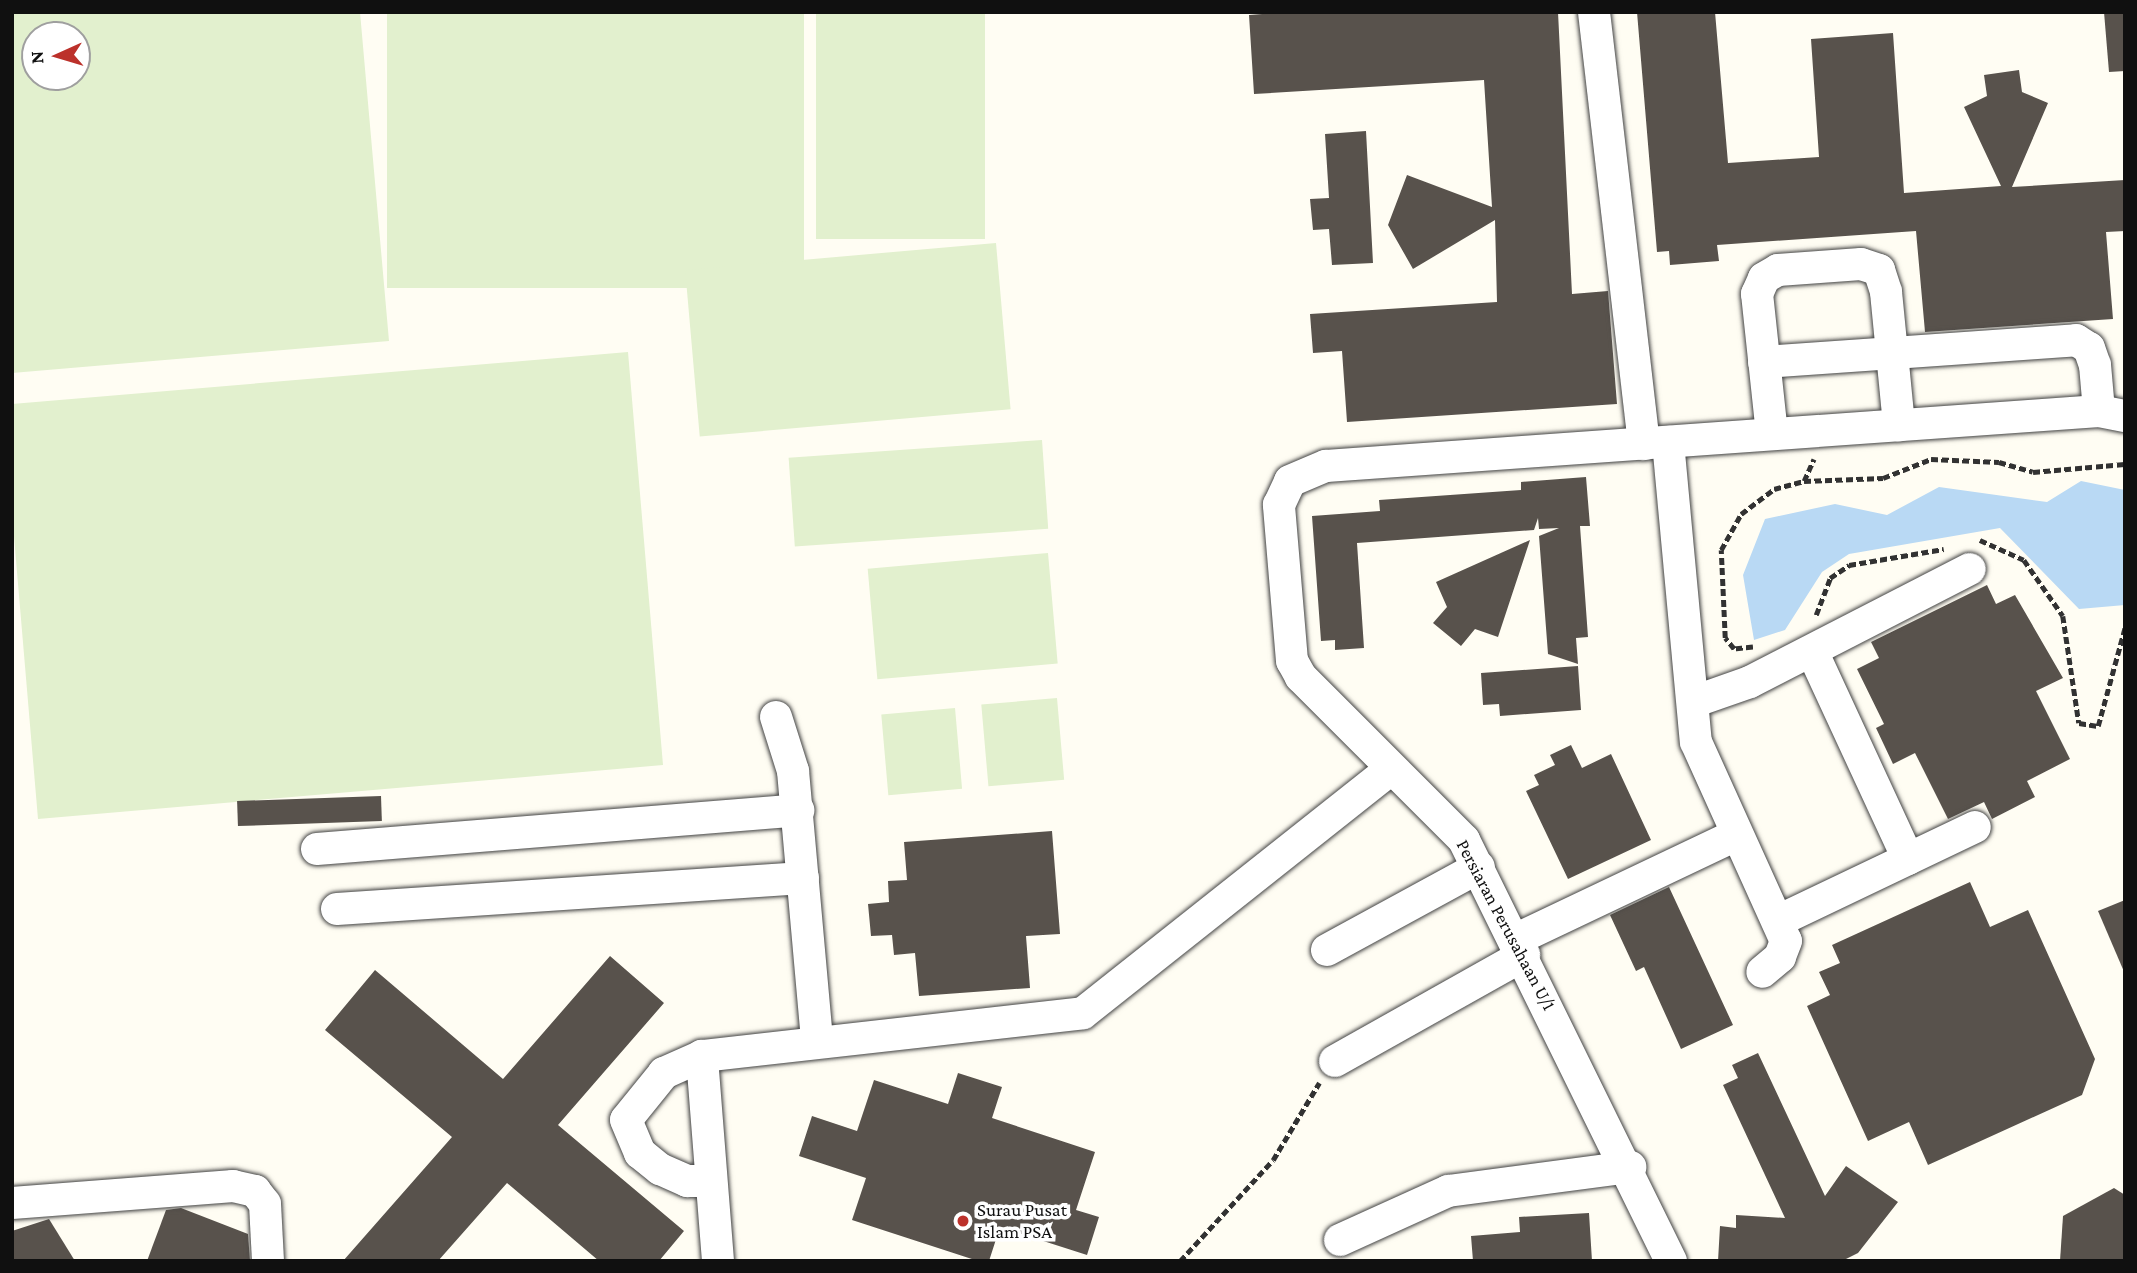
<!DOCTYPE html>
<html>
<head>
<meta charset="utf-8">
<style>
	body { margin:0 }
	#map { position:relative; width:2137px; height:1273px; overflow:hidden; background:#fffdf3; font-family:"Crimson Pro",serif }
	div>[style] { position:absolute }
	.pitch>* { inset:0; background:#e2f0ce; transform-origin:0 0 }
	.water>* { inset:0; background:#b9d9f4 }
	.building>* { inset:0; background:#58524c; transform-origin:0 0 }
	.path>* { height:4.5px; margin-top:-2.25px; transform-origin:0; background:repeating-linear-gradient(90deg,#323232 0 7px,transparent 0 10.5px) }
	.roads { filter:drop-shadow(0 0 2px #434343) drop-shadow(0 0 2px #434343) }
	.minor>* { height:32px; margin:-16px; padding:0 16px; transform-origin:16px; border-radius:16px; background:#fff }
	.dots>* { width:19px; height:19px; translate:-50% -50%; box-sizing:border-box; border:4px solid #fff; border-radius:50% }
	span { translate:-50% -50%; white-space:nowrap; text-align:center; line-height:1.15; -webkit-text-stroke:7px #fff; paint-order:stroke }
	.street-label { font-size:19px; color:#101010 }
	.poi-label { font-size:19px; color:#101010 }
	.left { translate:0 -50%; text-align:left }
	.frame { position:absolute; inset:0; border:14px solid #101010; pointer-events:none }
	.north { position:absolute; left:21px; top:21px; width:70px; height:70px; box-sizing:border-box; background:#fff; border:2px solid #9f9f9f; border-radius:50%; rotate:266deg; font-size:19px; font-weight:700; line-height:28px; text-align:center; color:#101010 }
	.north::after { content:''; display:block; margin:auto; width:24px; height:32px; background:#bc312b; clip-path:polygon(50% 0,100% 100%,50% 72%,0 100%) }
</style>
</head>
<body>
<div id="map">
	<div class="pitch">
		<i style="clip-path:polygon(evenodd,12px 12px,360px 12px,389px 341px,12px 373px,12px 12px,77px 35px,77px 77px,35px 77px,35px 35px,77px 35px)"></i>
		<i style="left:387px;top:12px;width:417px;height:276px"></i>
		<i style="left:816px;top:12px;width:169px;height:227px"></i>
		<i style="left:996px;top:243px;width:167px;height:312px;rotate:85deg"></i>
		<i style="clip-path:polygon(628px 352px,663px 765px,38px 819px,12px 513px,12px 404px)"></i>
		<i style="left:1042px;top:440px;width:89px;height:254px;rotate:86deg"></i>
		<i style="left:1048px;top:553px;width:111px;height:181px;rotate:85deg"></i>
		<i style="left:1057px;top:698px;width:82px;height:76px;rotate:85deg"></i>
		<i style="left:955px;top:708px;width:81px;height:74px;rotate:85deg"></i>
	</div>
	<div class="water">
		<i style="clip-path:polygon(2081px 481px,2125px 490px,2125px 605px,2079px 609px,2000px 528px,1849px 554px,1822px 572px,1785px 630px,1754px 640px,1743px 575px,1765px 519px,1835px 504px,1887px 515px,1939px 487px,2047px 502px)"></i>
	</div>
	<div class="building">
		<i style="clip-path:polygon(1289px 12px,1558px 12px,1572px 294px,1608px 291px,1617px 404px,1347px 422px,1342px 351px,1313px 353px,1310px 314px,1497px 302px,1495px 220px,1413px 269px,1388px 225px,1407px 175px,1492px 207px,1484px 80px,1254px 94px,1249px 15px)"></i>
		<i style="clip-path:polygon(1637px 12px,1715px 12px,1728px 163px,1819px 157px,1811px 39px,1893px 33px,1904px 193px,2001px 186px,1964px 107px,1987px 96px,1984px 75px,2019px 70px,2022px 92px,2048px 103px,2012px 187px,2125px 180px,2125px 231px,2106px 232px,2113px 319px,1925px 332px,1916px 231px,1717px 245px,1719px 261px,1670px 265px,1669px 251px,1657px 252px)"></i>
		<i style="clip-path:polygon(2104px 12px,2125px 12px,2125px 71px,2109px 72px)"></i>
		<i style="clip-path:polygon(1366px 131px,1373px 263px,1332px 265px,1329px 229px,1313px 230px,1310px 199px,1329px 198px,1325px 134px)"></i>
		<i style="clip-path:polygon(1586px 477px,1590px 526px,1580px 526px,1588px 637px,1576px 638px,1578px 664px,1548px 654px,1539px 536px,1559px 528px,1539px 529px,1538px 518px,1534px 530px,1357px 543px,1364px 648px,1335px 650px,1335px 640px,1321px 641px,1312px 516px,1380px 511px,1379px 500px,1521px 490px,1521px 482px)"></i>
		<i style="clip-path:polygon(1530px 540px,1498px 637px,1475px 629px,1461px 646px,1433px 623px,1447px 607px,1436px 582px)"></i>
		<i style="clip-path:polygon(1987px 585px,1996px 604px,2015px 595px,2063px 678px,2036px 691px,2070px 759px,2027px 781px,2035px 797px,1992px 819px,1984px 802px,1948px 819px,1915px 753px,1893px 764px,1876px 728px,1884px 724px,1857px 669px,1879px 658px,1871px 642px)"></i>
		<i style="clip-path:polygon(1578px 666px,1581px 710px,1500px 716px,1499px 704px,1483px 705px,1481px 673px)"></i>
		<i style="clip-path:polygon(1571px 745px,1582px 768px,1611px 754px,1651px 840px,1568px 879px,1526px 791px,1539px 785px,1534px 775px,1555px 765px,1550px 755px)"></i>
		<i style="left:381px;top:796px;width:25px;height:144px;rotate:88deg"></i>
		<i style="clip-path:polygon(1052px 831px,1060px 934px,1026px 936px,1030px 988px,919px 996px,915px 953px,894px 955px,892px 935px,871px 936px,868px 904px,889px 902px,888px 881px,907px 880px,904px 842px)"></i>
		<i style="clip-path:polygon(1970px 882px,1990px 927px,2028px 910px,2095px 1059px,2082px 1095px,1928px 1165px,1909px 1122px,1868px 1141px,1807px 1006px,1830px 995px,1819px 972px,1840px 963px,1832px 945px)"></i>
		<i style="clip-path:polygon(1669px 887px,1733px 1025px,1681px 1049px,1644px 967px,1636px 971px,1610px 915px)"></i>
		<i style="clip-path:polygon(2125px 900px,2125px 974px,2098px 911px)"></i>
		<i style="clip-path:polygon(610px 956px,664px 1003px,558px 1125px,684px 1231px,659px 1261px,599px 1261px,507px 1183px,438px 1261px,343px 1261px,452px 1137px,325px 1030px,375px 970px,503px 1079px)"></i>
		<i style="clip-path:polygon(1758px 1053px,1825px 1196px,1846px 1166px,1898px 1202px,1858px 1253px,1842px 1261px,1718px 1261px,1720px 1226px,1736px 1228px,1736px 1215px,1785px 1218px,1723px 1085px,1738px 1078px,1732px 1065px)"></i>
		<i style="clip-path:polygon(958px 1073px,1002px 1087px,992px 1118px,1095px 1152px,1076px 1210px,1099px 1217px,1087px 1255px,1000px 1227px,989px 1261px,978px 1261px,852px 1220px,866px 1178px,799px 1156px,812px 1116px,857px 1131px,874px 1080px,948px 1104px)"></i>
		<i style="clip-path:polygon(2114px 1188px,2125px 1195px,2125px 1261px,2060px 1261px,2063px 1216px)"></i>
		<i style="clip-path:polygon(181px 1208px,248px 1234px,250px 1261px,147px 1261px,166px 1210px)"></i>
		<i style="clip-path:polygon(1589px 1213px,1592px 1261px,1473px 1261px,1471px 1236px,1520px 1232px,1519px 1217px)"></i>
		<i style="clip-path:polygon(49px 1219px,75px 1261px,12px 1261px,12px 1231px)"></i>
	</div>
	<div class="path">
		<i style="left:1804px;top:481px;width:24px;rotate:-66deg"></i>
		<i style="left:1980px;top:540px;width:48px;rotate:24.4deg"></i>
		<i style="left:2024px;top:560px;width:68px;rotate:55.1deg"></i>
		<i style="left:2063px;top:616px;width:108px;rotate:81.5deg"></i>
		<i style="left:2079px;top:723px;width:19px;rotate:9deg"></i>
		<i style="left:2098px;top:726px;width:103px;rotate:-74.7deg"></i>
		<i style="left:1816px;top:615px;width:40px;rotate:-69deg"></i>
		<i style="left:1830px;top:578px;width:23px;rotate:-34deg"></i>
		<i style="left:1849px;top:565px;width:96px;rotate:-9.6deg"></i>
		<i style="left:1753px;top:647px;width:19px;rotate:174deg"></i>
		<i style="left:1734px;top:649px;width:14px;rotate:-129deg"></i>
		<i style="left:1725px;top:638px;width:88px;rotate:-92.6deg"></i>
		<i style="left:1721px;top:550px;width:41px;rotate:-60.9deg"></i>
		<i style="left:1741px;top:514px;width:41px;rotate:-37.1deg"></i>
		<i style="left:1774px;top:489px;width:31px;rotate:-15deg"></i>
		<i style="left:1804px;top:481px;width:79px;rotate:-2.2deg"></i>
		<i style="left:1883px;top:478px;width:52px;rotate:-21.6deg"></i>
		<i style="left:1931px;top:459px;width:68px;rotate:2.5deg"></i>
		<i style="left:1999px;top:462px;width:35px;rotate:16deg"></i>
		<i style="left:2033px;top:472px;width:92px;rotate:-5deg"></i>
		<i style="left:1180px;top:1261px;width:137px;rotate:-47.4deg"></i>
		<i style="left:1273px;top:1160px;width:90px;rotate:-59.1deg"></i>
	</div>
	<div class="roads">
		<div class="minor">
			<i style="left:1594px;top:12px;width:435px;rotate:83.4deg"></i>
			<i style="left:1764px;top:362px;width:313px;rotate:-4deg"></i>
			<i style="left:2076px;top:340px;width:15px;rotate:32deg"></i>
			<i style="left:2089px;top:348px;width:18px;rotate:71deg"></i>
			<i style="left:2095px;top:365px;width:46px;rotate:85deg"></i>
			<i style="left:1772px;top:434px;width:141px;rotate:-96.1deg"></i>
			<i style="left:1757px;top:294px;width:17px;rotate:-66deg"></i>
			<i style="left:1764px;top:278px;width:16px;rotate:-30deg"></i>
			<i style="left:1778px;top:270px;width:83px;rotate:-4.1deg"></i>
			<i style="left:1861px;top:264px;width:19px;rotate:18deg"></i>
			<i style="left:1879px;top:270px;width:23px;rotate:72deg"></i>
			<i style="left:1886px;top:292px;width:134px;rotate:84.4deg"></i>
			<i style="left:1668px;top:442px;width:301px;rotate:84.7deg"></i>
			<i style="left:1696px;top:742px;width:218px;rotate:65.7deg"></i>
			<i style="left:1786px;top:941px;width:17px;rotate:111deg"></i>
			<i style="left:1780px;top:957px;width:23px;rotate:140deg"></i>
			<i style="left:1812px;top:651px;width:229px;rotate:65.2deg"></i>
			<i style="left:1693px;top:702px;width:60px;rotate:-19.3deg"></i>
			<i style="left:1750px;top:682px;width:247px;rotate:-27.2deg"></i>
			<i style="left:776px;top:717px;width:57px;rotate:72.5deg"></i>
			<i style="left:793px;top:771px;width:271px;rotate:84.9deg"></i>
			<i style="left:317px;top:849px;width:483px;rotate:-4.6deg"></i>
			<i style="left:337px;top:909px;width:467px;rotate:-3.8deg"></i>
			<i style="left:1778px;top:921px;width:218px;rotate:-25.5deg"></i>
			<i style="left:1517px;top:939px;width:240px;rotate:-25.4deg"></i>
			<i style="left:1327px;top:950px;width:173px;rotate:-28.6deg"></i>
			<i style="left:702px;top:1056px;width:42px;rotate:155.9deg"></i>
			<i style="left:664px;top:1073px;width:60px;rotate:129deg"></i>
			<i style="left:626px;top:1120px;width:36px;rotate:67deg"></i>
			<i style="left:640px;top:1153px;width:26px;rotate:39deg"></i>
			<i style="left:660px;top:1169px;width:30px;rotate:24deg"></i>
			<i style="left:687px;top:1181px;width:24px"></i>
			<i style="left:1335px;top:1061px;width:217px;rotate:-29.3deg"></i>
			<i style="left:12px;top:1203px;width:222px;rotate:-4.4deg"></i>
			<i style="left:233px;top:1186px;width:23px;rotate:13deg"></i>
			<i style="left:255px;top:1191px;width:16px;rotate:52deg"></i>
			<i style="left:265px;top:1204px;width:57px;rotate:87deg"></i>
			<i style="left:1340px;top:1240px;width:119px;rotate:-24.4deg"></i>
			<i style="left:1448px;top:1191px;width:184px;rotate:-7.5deg"></i>
			<i style="left:718px;top:1261px;width:206px;rotate:-94.5deg"></i>
			<i style="left:702px;top:1056px;width:383px;rotate:-6.4deg"></i>
			<i style="left:1083px;top:1013px;width:393px;rotate:-38.4deg"></i>
			<i style="left:1671px;top:1261px;width:469px;rotate:-116.2deg"></i>
			<i style="left:1464px;top:840px;width:231px;rotate:-135deg"></i>
			<i style="left:1301px;top:677px;width:18px;rotate:-119deg"></i>
			<i style="left:1292px;top:661px;width:157px;rotate:-94.8deg"></i>
			<i style="left:1279px;top:505px;width:26px;rotate:-65deg"></i>
			<i style="left:1290px;top:481px;width:39px;rotate:-23deg"></i>
			<i style="left:1326px;top:466px;width:775px;rotate:-4.07deg"></i>
			<i style="left:2099px;top:411px;width:26px;rotate:11deg"></i>
		</div>
	</div>
	<div class="dots">
		<i style="left:963px;top:1221px;background:#bc312b"></i>
	</div>
	<div class="street-label">
		<span style="left:1506px;top:925px;rotate:62deg">Persiaran Perusahaan U/1</span>
	</div>
	<div class="poi-label">
		<span class="left" style="left:977px;top:1221px">Surau Pusat<br>Islam PSA</span>
	</div>
	<div class="frame"></div>
	<div class="north">N</div>
</div>
</body>
</html>
